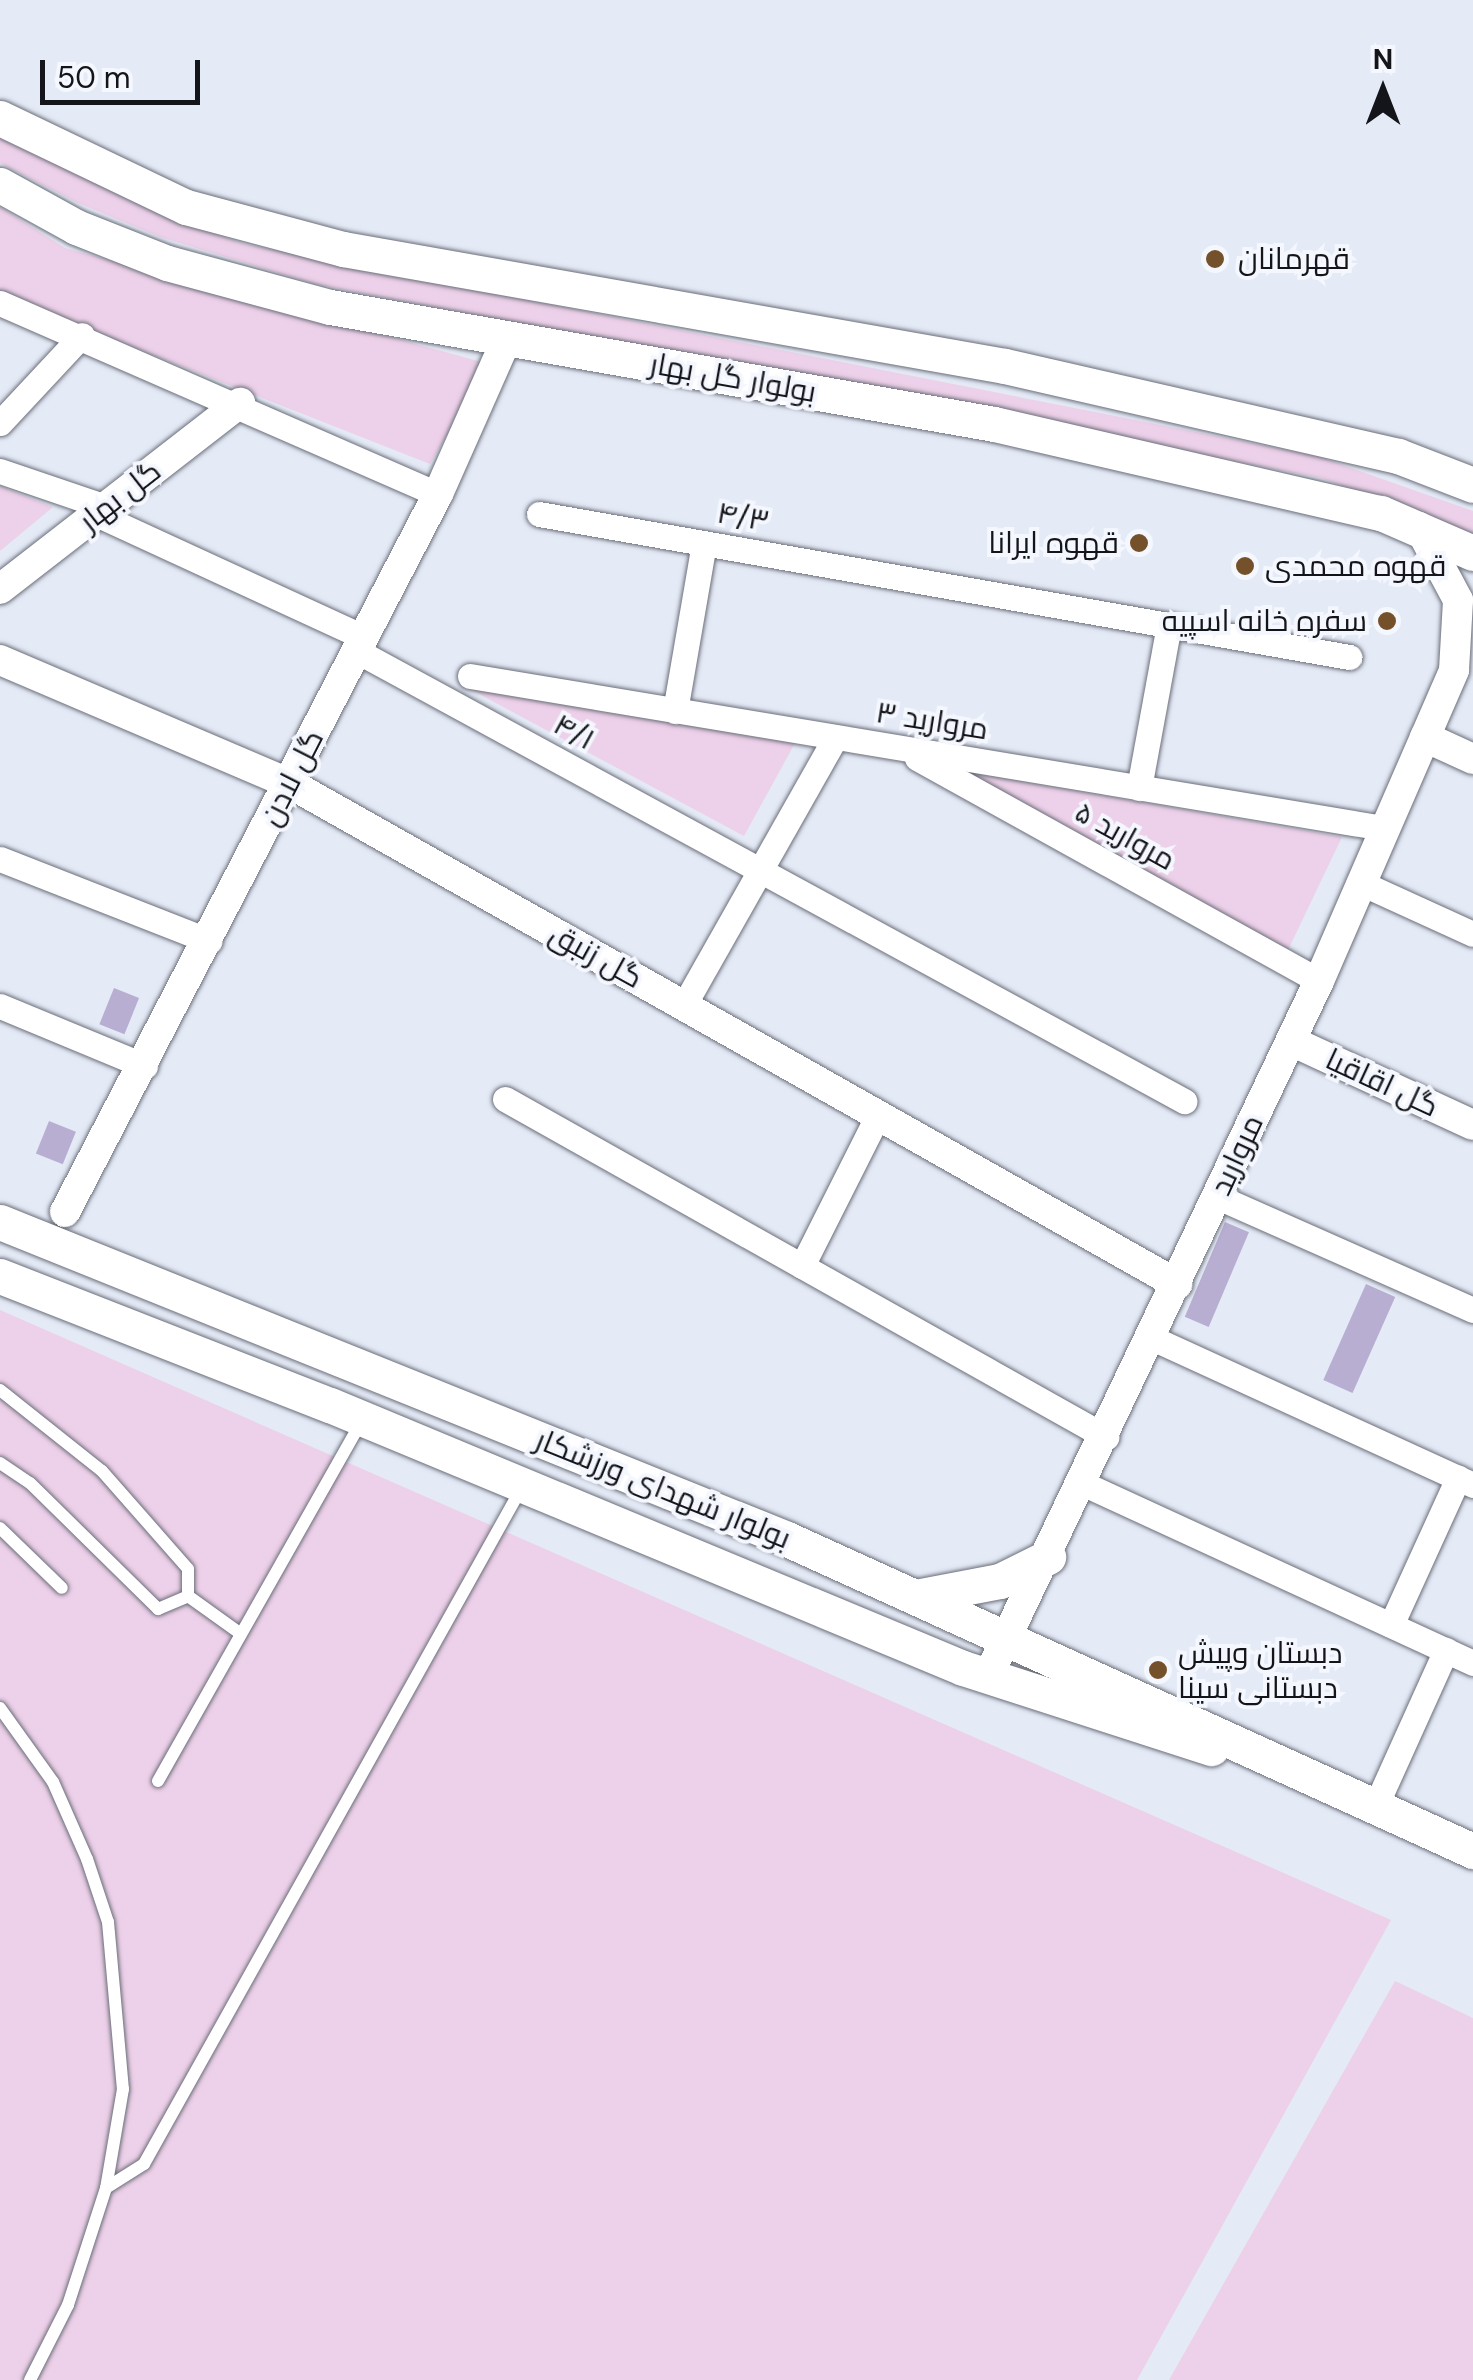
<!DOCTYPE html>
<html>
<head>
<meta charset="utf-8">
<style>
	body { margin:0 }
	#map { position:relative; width:1473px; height:2380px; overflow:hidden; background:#e4eaf6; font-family:"DM Sans",Cairo,sans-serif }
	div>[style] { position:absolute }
	.green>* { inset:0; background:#edd0e9 }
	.building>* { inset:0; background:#b8aed1; transform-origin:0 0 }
	.roads { filter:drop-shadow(0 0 2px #6a6e79) drop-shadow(0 0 2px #6a6e79) }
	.service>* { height:12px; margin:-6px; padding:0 6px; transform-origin:6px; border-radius:6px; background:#fff }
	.minor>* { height:25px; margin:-12.5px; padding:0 12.5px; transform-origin:12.5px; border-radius:12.5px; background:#fff }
	.tertiary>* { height:30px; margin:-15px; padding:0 15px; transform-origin:15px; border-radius:15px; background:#fff }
	.secondary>* { height:35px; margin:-17.5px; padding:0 17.5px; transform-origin:17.5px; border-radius:17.5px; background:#fff }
	.dots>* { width:28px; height:28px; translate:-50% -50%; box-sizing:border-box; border:5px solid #f4f7fe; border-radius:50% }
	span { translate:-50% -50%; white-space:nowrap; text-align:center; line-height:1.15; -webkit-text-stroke:8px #f4f7fe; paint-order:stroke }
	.poi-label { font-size:30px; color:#14151a }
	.left { translate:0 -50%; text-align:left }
	.right { translate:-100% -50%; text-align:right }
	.street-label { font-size:30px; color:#14151a }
	.north { position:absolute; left:1333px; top:40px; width:100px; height:100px; -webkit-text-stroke:8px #f4f7fe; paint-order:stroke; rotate:0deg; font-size:28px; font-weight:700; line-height:40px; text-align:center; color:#14151a }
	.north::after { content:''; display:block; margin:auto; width:35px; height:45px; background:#14151a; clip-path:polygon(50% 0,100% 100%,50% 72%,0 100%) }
	.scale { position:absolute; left:40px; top:60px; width:160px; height:45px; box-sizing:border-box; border:5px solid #14151a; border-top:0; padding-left:12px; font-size:30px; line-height:35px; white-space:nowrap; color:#14151a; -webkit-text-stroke:8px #f4f7fe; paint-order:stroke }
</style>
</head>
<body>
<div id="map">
	<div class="green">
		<i style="clip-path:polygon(0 136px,167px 217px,245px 244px,1317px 456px,1473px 511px,1473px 533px,1321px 478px,315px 284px,160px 237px,78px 203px,0 163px)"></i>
		<i style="clip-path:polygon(0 207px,65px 248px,489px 364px,430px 464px,0 295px)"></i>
		<i style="clip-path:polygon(0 486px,53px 507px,0 551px)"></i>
		<i style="clip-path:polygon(466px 687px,795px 743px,744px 836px)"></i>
		<i style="clip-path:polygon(963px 771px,1342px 837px,1288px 950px)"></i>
		<i style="clip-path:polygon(0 1310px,1391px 1920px,1137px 2380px,0 2380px)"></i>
		<i style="clip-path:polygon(1395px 1981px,1473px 2018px,1473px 2380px,1169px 2380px)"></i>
	</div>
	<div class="building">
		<i style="left:114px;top:988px;width:27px;height:39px;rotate:22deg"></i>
		<i style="left:49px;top:1121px;width:29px;height:35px;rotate:22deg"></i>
		<i style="left:1225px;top:1222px;width:26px;height:103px;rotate:23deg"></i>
		<i style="left:1366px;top:1284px;width:32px;height:105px;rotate:24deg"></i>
	</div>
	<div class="roads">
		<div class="service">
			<i style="left:0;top:1390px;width:130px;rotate:38.5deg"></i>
			<i style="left:102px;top:1471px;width:130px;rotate:48.7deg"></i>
			<i style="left:188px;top:1569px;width:27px;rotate:90deg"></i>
			<i style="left:188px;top:1596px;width:65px;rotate:35.6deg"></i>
			<i style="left:0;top:1463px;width:36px;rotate:34deg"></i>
			<i style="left:30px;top:1483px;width:180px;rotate:44.5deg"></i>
			<i style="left:158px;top:1609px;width:33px;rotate:-23deg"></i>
			<i style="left:0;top:1528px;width:86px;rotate:44.1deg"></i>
			<i style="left:0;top:1708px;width:91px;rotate:54.4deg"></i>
			<i style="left:53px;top:1782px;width:84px;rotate:66.2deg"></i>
			<i style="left:87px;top:1859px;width:66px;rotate:71.6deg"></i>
			<i style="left:108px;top:1922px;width:168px;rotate:84.9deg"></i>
			<i style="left:123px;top:2089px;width:100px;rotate:99.7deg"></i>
			<i style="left:106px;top:2188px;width:123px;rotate:108deg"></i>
			<i style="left:68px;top:2305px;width:84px;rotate:116.9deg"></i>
			<i style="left:158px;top:1781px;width:414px;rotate:-60.5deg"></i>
			<i style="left:106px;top:2188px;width:45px;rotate:-32.3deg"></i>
			<i style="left:144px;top:2164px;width:775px;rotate:-60.82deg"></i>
		</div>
		<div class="minor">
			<i style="left:0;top:303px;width:478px;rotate:23.6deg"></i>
			<i style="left:0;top:423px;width:120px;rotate:-47deg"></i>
			<i style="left:0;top:471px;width:112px;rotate:18.8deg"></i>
			<i style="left:96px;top:514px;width:295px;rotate:24.7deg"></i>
			<i style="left:539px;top:514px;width:823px;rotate:10.01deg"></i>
			<i style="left:357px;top:651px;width:942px;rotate:28.55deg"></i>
			<i style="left:470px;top:676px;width:926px;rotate:9.45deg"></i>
			<i style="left:675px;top:711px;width:170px;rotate:-80.2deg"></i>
			<i style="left:917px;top:758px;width:460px;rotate:29deg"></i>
			<i style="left:1139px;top:788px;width:166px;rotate:-79.6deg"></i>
			<i style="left:0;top:859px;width:225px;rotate:21.4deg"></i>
			<i style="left:1359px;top:882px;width:125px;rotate:24.5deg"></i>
			<i style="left:684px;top:1005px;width:307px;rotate:-60.5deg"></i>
			<i style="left:0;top:1006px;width:157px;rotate:22.5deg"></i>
			<i style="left:505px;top:1099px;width:690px;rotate:29.35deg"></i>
			<i style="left:1218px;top:1197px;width:279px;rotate:23.9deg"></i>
			<i style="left:802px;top:1266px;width:169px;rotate:-63.3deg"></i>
			<i style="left:1152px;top:1338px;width:353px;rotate:24.6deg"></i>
			<i style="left:1084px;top:1484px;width:428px;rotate:24.7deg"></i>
			<i style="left:1391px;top:1625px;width:162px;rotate:-65.5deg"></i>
			<i style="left:1376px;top:1805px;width:170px;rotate:-65.7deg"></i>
		</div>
		<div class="tertiary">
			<i style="left:0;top:589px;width:304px;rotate:-37.8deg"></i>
			<i style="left:0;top:660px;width:314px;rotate:23.1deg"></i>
			<i style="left:289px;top:783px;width:1020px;rotate:29.43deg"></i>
			<i style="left:1425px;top:737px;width:53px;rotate:24.6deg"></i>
			<i style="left:1291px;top:1041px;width:200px;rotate:24.8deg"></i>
			<i style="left:65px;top:1212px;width:809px;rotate:-62.55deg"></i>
			<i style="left:438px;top:494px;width:171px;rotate:-66.1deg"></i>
			<i style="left:988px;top:1676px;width:770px;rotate:-64.53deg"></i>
			<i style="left:1319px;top:981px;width:339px;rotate:-66.5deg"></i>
			<i style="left:1454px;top:670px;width:70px;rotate:-86.7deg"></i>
			<i style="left:1458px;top:600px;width:83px;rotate:-118.1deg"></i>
		</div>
		<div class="secondary">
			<i style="left:0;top:118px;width:206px;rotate:25.6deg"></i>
			<i style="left:186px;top:207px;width:163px;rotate:15deg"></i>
			<i style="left:343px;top:249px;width:672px;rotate:10.02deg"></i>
			<i style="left:1005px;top:366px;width:403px;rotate:12.9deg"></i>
			<i style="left:1398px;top:456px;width:80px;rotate:21.1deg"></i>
			<i style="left:0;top:185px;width:87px;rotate:28.9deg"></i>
			<i style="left:76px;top:227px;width:98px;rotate:21.6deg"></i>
			<i style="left:167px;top:263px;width:169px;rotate:15.1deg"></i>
			<i style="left:330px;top:307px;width:674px;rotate:9.99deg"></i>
			<i style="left:994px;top:424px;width:397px;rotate:13deg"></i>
			<i style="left:1381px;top:513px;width:100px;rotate:23.5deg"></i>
			<i style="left:0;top:1222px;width:848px;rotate:21.94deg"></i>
			<i style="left:787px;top:1539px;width:754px;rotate:24.46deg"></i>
			<i style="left:0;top:1276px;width:354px;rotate:21.4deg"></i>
			<i style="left:330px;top:1405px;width:685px;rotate:22.56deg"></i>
			<i style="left:963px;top:1668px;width:261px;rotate:17.9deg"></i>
			<i style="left:921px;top:1596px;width:80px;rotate:-10.8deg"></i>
			<i style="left:1000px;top:1581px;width:54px;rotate:-26.6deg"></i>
		</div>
	</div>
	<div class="dots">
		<i style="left:1215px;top:259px;background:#75512b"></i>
		<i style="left:1139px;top:543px;background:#75512b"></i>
		<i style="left:1245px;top:566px;background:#75512b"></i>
		<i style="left:1387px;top:621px;background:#75512b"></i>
		<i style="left:1158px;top:1670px;background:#75512b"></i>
	</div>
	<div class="poi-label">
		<span class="left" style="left:1238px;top:259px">قهرمانان</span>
		<span class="right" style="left:1119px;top:543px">قهوه ایرانا</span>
		<span class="left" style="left:1265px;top:566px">قهوه محمدی</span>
		<span class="right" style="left:1367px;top:621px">سفره خانه اسپیه</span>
		<span class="left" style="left:1178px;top:1670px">دبستان وپیش<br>دبستانی سینا</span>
	</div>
	<div class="street-label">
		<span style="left:733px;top:378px;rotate:10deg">بولوار گل بهار</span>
		<span style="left:120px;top:496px;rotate:-38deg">گل بهار</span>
		<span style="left:743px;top:517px;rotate:10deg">۴/۳</span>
		<span style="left:932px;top:721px;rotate:9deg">مروارید ۳</span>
		<span style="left:574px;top:732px;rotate:29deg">۴/۱</span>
		<span style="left:292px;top:778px;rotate:-63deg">گل لادن</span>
		<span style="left:1125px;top:836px;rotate:29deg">مروارید ۵</span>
		<span style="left:596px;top:956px;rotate:29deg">گل زنبق</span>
		<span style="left:1382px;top:1083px;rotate:25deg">گل اقاقیا</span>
		<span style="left:1237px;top:1155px;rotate:-65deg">مروارید</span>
		<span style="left:663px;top:1489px;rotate:22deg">بولوار شهدای ورزشکار</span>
	</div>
	<div class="north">N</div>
	<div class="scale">50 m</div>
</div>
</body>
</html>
